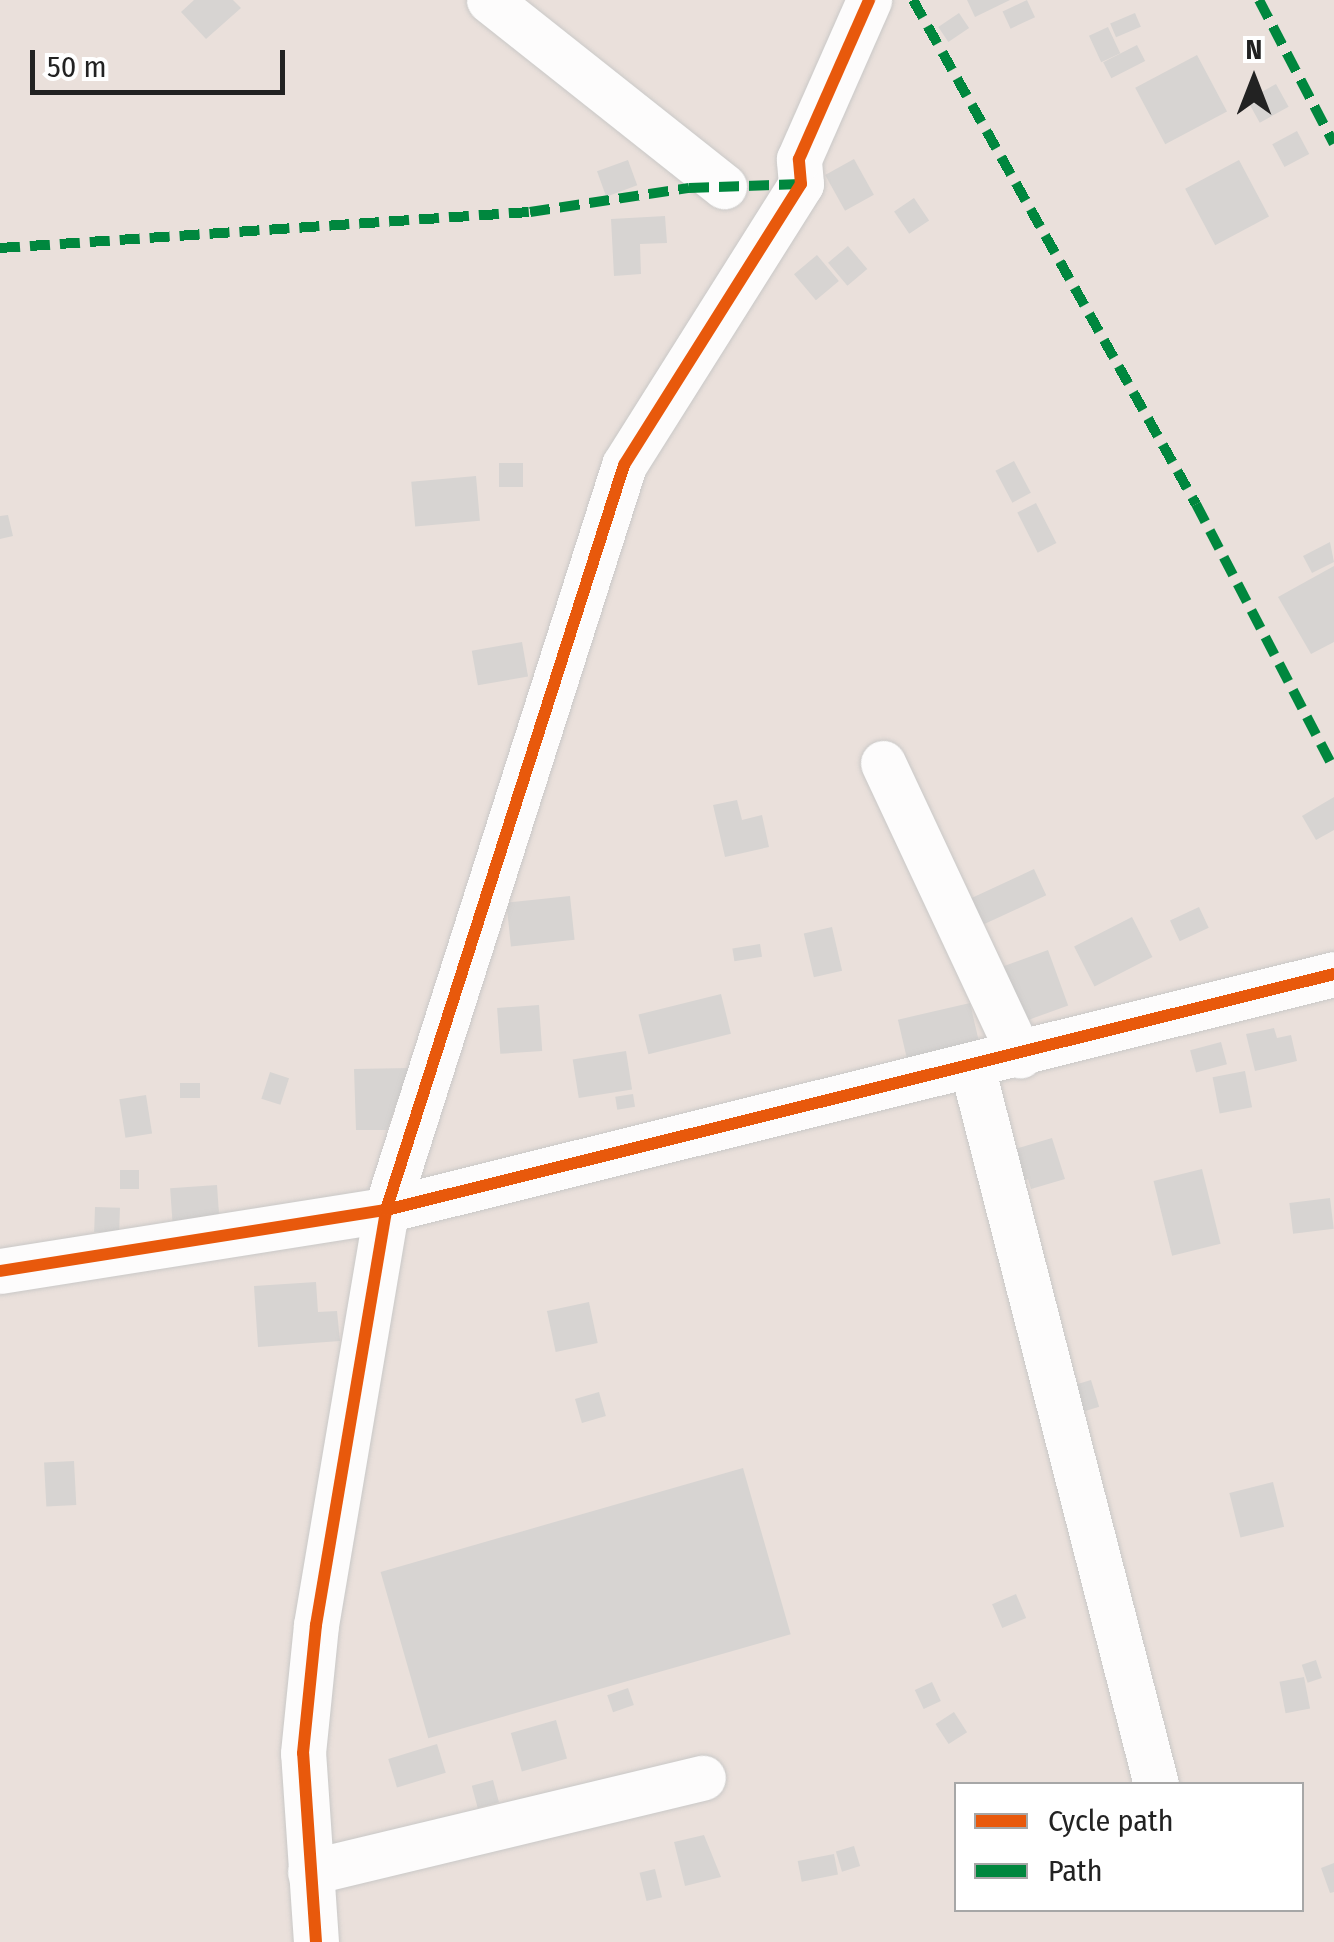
<!DOCTYPE html>
<html>
<head>
<meta charset="utf-8">
<style>
	body { margin:0 }
	#map { position:relative; width:1334px; height:1942px; overflow:hidden; background:#f0eeeb; font-family:"Fira Sans Condensed",sans-serif }
	div>[style] { position:absolute }
	.military>* { inset:0; background:#eae0db }
	.building>* { inset:0; background:#d7d4d2; transform-origin:0 0 }
	.roads { filter:drop-shadow(0 0 2px #c9c8c7) drop-shadow(0 0 2px #c9c8c7) }
	.minor>* { height:45px; margin:-22.5px; padding:0 22.5px; transform-origin:22.5px; border-radius:22.5px; background:#fdfcfc }
	.quiet>* { height:10px; margin-top:-5px; transform-origin:0; background:repeating-linear-gradient(90deg,#00873e 0 20px,transparent 0 30px) }
	.cycleway>* { height:12px; margin:-6px; padding:0 6px; transform-origin:6px; border-radius:6px; background:#e8590c }
	span { translate:-50% -50%; white-space:nowrap; text-align:center; line-height:1.15; -webkit-text-stroke:8px #fff; paint-order:stroke }
	.legend { position:absolute; left:954px; top:1782px; width:350px; height:130px; box-sizing:border-box; background:#fff; border:2px solid #a7a7a7; margin:0; padding:12px 18px; list-style:none; font-size:30px; color:#222 }
	.legend li { display:flex; align-items:center; gap:20px; height:50px }
	.legend b { width:50px; border:2px solid #a7a7a7 }
	.north { position:absolute; left:1204px; top:30px; width:100px; height:100px; -webkit-text-stroke:8px #fff; paint-order:stroke; rotate:0deg; font-size:28px; font-weight:700; line-height:40px; text-align:center; color:#222 }
	.north::after { content:''; display:block; margin:auto; width:35px; height:45px; background:#222; clip-path:polygon(50% 0,100% 100%,50% 72%,0 100%) }
	.scale { position:absolute; left:30px; top:50px; width:255px; height:45px; box-sizing:border-box; border:5px solid #222; border-top:0; padding-left:12px; font-size:30px; line-height:35px; white-space:nowrap; color:#222; -webkit-text-stroke:8px #fff; paint-order:stroke }
</style>
</head>
<body>
<div id="map">
	<div class="military">
		<i style="clip-path:polygon(evenodd,0 0,1334px 0,1334px 1942px,0 1942px,0 0,956px 1784px,1302px 1784px,1302px 1910px,956px 1910px,956px 1784px)"></i>
	</div>
	<div class="building">
		<i style="clip-path:polygon(194px 0,233px 0,241px 8px,206px 39px,181px 12px)"></i>
		<i style="clip-path:polygon(967px 0,1010px 0,975px 17px)"></i>
		<i style="left:1027px;top:0;width:19px;height:27px;rotate:65deg"></i>
		<i style="left:959px;top:13px;width:18px;height:25px;rotate:56deg"></i>
		<i style="left:1135px;top:13px;width:15px;height:27px;rotate:67deg"></i>
		<i style="left:1108px;top:27px;width:29px;height:21px;rotate:65deg"></i>
		<i style="left:1137px;top:45px;width:18px;height:38px;rotate:63deg"></i>
		<i style="left:1197px;top:55px;width:64px;height:70px;rotate:62deg"></i>
		<i style="left:1276px;top:84px;width:26px;height:33px;rotate:61deg"></i>
		<i style="left:1297px;top:131px;width:26px;height:28px;rotate:62deg"></i>
		<i style="left:854px;top:159px;width:41px;height:33px;rotate:61deg"></i>
		<i style="left:628px;top:160px;width:27px;height:33px;rotate:70deg"></i>
		<i style="left:1239px;top:160px;width:64px;height:61px;rotate:62deg"></i>
		<i style="left:914px;top:198px;width:27px;height:24px;rotate:56deg"></i>
		<i style="clip-path:polygon(665px 216px,667px 243px,640px 244px,641px 274px,614px 276px,611px 219px)"></i>
		<i style="left:848px;top:246px;width:30px;height:26px;rotate:50deg"></i>
		<i style="left:817px;top:255px;width:34px;height:30px;rotate:50deg"></i>
		<i style="left:1014px;top:461px;width:36px;height:21px;rotate:62deg"></i>
		<i style="left:499px;top:463px;width:24px;height:24px"></i>
		<i style="left:476px;top:476px;width:45px;height:65px;rotate:85deg"></i>
		<i style="left:1036px;top:503px;width:45px;height:21px;rotate:63deg"></i>
		<i style="clip-path:polygon(8px 515px,13px 536px,0 539px,0 516px)"></i>
		<i style="clip-path:polygon(1330px 542px,1334px 562px,1312px 573px,1303px 556px)"></i>
		<i style="clip-path:polygon(1334px 566px,1334px 642px,1311px 654px,1278px 597px)"></i>
		<i style="left:522px;top:642px;width:35px;height:51px;rotate:80deg"></i>
		<i style="clip-path:polygon(1334px 797px,1334px 830px,1316px 840px,1302px 816px)"></i>
		<i style="clip-path:polygon(737px 800px,742px 820px,762px 815px,769px 847px,725px 857px,713px 805px)"></i>
		<i style="left:1034px;top:869px;width:29px;height:70px;rotate:65deg"></i>
		<i style="left:570px;top:896px;width:44px;height:64px;rotate:84deg"></i>
		<i style="left:1199px;top:907px;width:23px;height:32px;rotate:65deg"></i>
		<i style="left:1132px;top:917px;width:45px;height:65px;rotate:63deg"></i>
		<i style="left:832px;top:927px;width:45px;height:29px;rotate:77deg"></i>
		<i style="left:760px;top:944px;width:13px;height:28px;rotate:81deg"></i>
		<i style="left:1048px;top:950px;width:59px;height:62px;rotate:70deg"></i>
		<i style="left:721px;top:994px;width:41px;height:85px;rotate:76deg"></i>
		<i style="left:970px;top:1003px;width:40px;height:74px;rotate:77deg"></i>
		<i style="left:539px;top:1005px;width:46px;height:42px;rotate:86deg"></i>
		<i style="clip-path:polygon(1274px 1028px,1277px 1038px,1291px 1035px,1297px 1061px,1255px 1071px,1246px 1034px)"></i>
		<i style="left:1221px;top:1042px;width:23px;height:32px;rotate:75deg"></i>
		<i style="left:626px;top:1051px;width:39px;height:54px;rotate:81deg"></i>
		<i style="clip-path:polygon(409px 1068px,387px 1130px,356px 1130px,354px 1069px)"></i>
		<i style="left:1245px;top:1071px;width:37px;height:33px;rotate:79deg"></i>
		<i style="left:270px;top:1072px;width:20px;height:28px;rotate:18deg"></i>
		<i style="left:180px;top:1083px;width:20px;height:15px"></i>
		<i style="left:633px;top:1094px;width:13px;height:18px;rotate:81deg"></i>
		<i style="left:146px;top:1095px;width:39px;height:27px;rotate:81deg"></i>
		<i style="clip-path:polygon(1052px 1138px,1065px 1179px,1031px 1189px,1028px 1179px,1015px 1183px,1005px 1152px)"></i>
		<i style="left:1202px;top:1169px;width:77px;height:50px;rotate:76deg"></i>
		<i style="left:120px;top:1170px;width:19px;height:19px"></i>
		<i style="left:217px;top:1185px;width:43px;height:47px;rotate:86deg"></i>
		<i style="left:1330px;top:1198px;width:31px;height:41px;rotate:83deg"></i>
		<i style="left:95px;top:1207px;width:25px;height:25px;rotate:2deg"></i>
		<i style="clip-path:polygon(316px 1282px,318px 1312px,337px 1311px,340px 1341px,258px 1347px,254px 1286px)"></i>
		<i style="left:589px;top:1302px;width:42px;height:43px;rotate:78deg"></i>
		<i style="left:1091px;top:1380px;width:28px;height:26px;rotate:73deg"></i>
		<i style="left:599px;top:1392px;width:25px;height:25px;rotate:74deg"></i>
		<i style="left:74px;top:1461px;width:44px;height:30px;rotate:87deg"></i>
		<i style="left:743px;top:1468px;width:173px;height:377px;rotate:74deg"></i>
		<i style="left:1273px;top:1482px;width:46px;height:45px;rotate:76deg"></i>
		<i style="left:1016px;top:1594px;width:26px;height:26px;rotate:67deg"></i>
		<i style="left:1316px;top:1660px;width:19px;height:15px;rotate:72deg"></i>
		<i style="left:1304px;top:1677px;width:32px;height:25px;rotate:79deg"></i>
		<i style="left:932px;top:1682px;width:21px;height:19px;rotate:65deg"></i>
		<i style="left:628px;top:1688px;width:18px;height:22px;rotate:71deg"></i>
		<i style="left:954px;top:1712px;width:24px;height:22px;rotate:57deg"></i>
		<i style="left:556px;top:1720px;width:40px;height:47px;rotate:74deg"></i>
		<i style="left:437px;top:1744px;width:30px;height:51px;rotate:73deg"></i>
		<i style="left:493px;top:1780px;width:23px;height:22px;rotate:75deg"></i>
		<i style="clip-path:polygon(704px 1835px,721px 1877px,685px 1886px,674px 1842px)"></i>
		<i style="left:854px;top:1846px;width:21px;height:19px;rotate:73deg"></i>
		<i style="left:834px;top:1854px;width:21px;height:37px;rotate:79deg"></i>
		<i style="clip-path:polygon(1334px 1863px,1334px 1892px,1330px 1893px,1321px 1868px)"></i>
		<i style="left:655px;top:1869px;width:29px;height:16px;rotate:76deg"></i>
	</div>
	<div class="roads">
		<div class="minor">
			<i style="left:489px;top:0;width:300px;rotate:38.4deg"></i>
			<i style="left:883px;top:763px;width:323px;rotate:64.9deg"></i>
			<i style="left:972px;top:1067px;width:740px;rotate:75.61deg"></i>
			<i style="left:0;top:1271px;width:391px;rotate:-9deg"></i>
			<i style="left:386px;top:1210px;width:977px;rotate:-13.98deg"></i>
			<i style="left:310px;top:1872px;width:404px;rotate:-13.5deg"></i>
			<i style="left:316px;top:1942px;width:189px;rotate:-93.9deg"></i>
			<i style="left:303px;top:1753px;width:129px;rotate:-84.2deg"></i>
			<i style="left:316px;top:1625px;width:421px;rotate:-80.4deg"></i>
			<i style="left:386px;top:1210px;width:782px;rotate:-72.28deg"></i>
			<i style="left:624px;top:465px;width:332px;rotate:-57.8deg"></i>
			<i style="left:801px;top:184px;width:25px;rotate:-95deg"></i>
			<i style="left:799px;top:159px;width:174px;rotate:-66.2deg"></i>
		</div>
	</div>
	<div class="quiet">
		<i style="left:913px;top:0;width:578px;rotate:60.69deg"></i>
		<i style="left:1196px;top:504px;width:299px;rotate:62.5deg"></i>
		<i style="left:1259px;top:0;width:162px;rotate:62.5deg"></i>
		<i style="left:0;top:248px;width:531px;rotate:-3.89deg"></i>
		<i style="left:530px;top:212px;width:161px;rotate:-8.6deg"></i>
		<i style="left:689px;top:188px;width:112px;rotate:-2deg"></i>
	</div>
	<div class="cycleway">
		<i style="left:0;top:1271px;width:391px;rotate:-9deg"></i>
		<i style="left:386px;top:1210px;width:977px;rotate:-13.98deg"></i>
		<i style="left:316px;top:1942px;width:189px;rotate:-93.9deg"></i>
		<i style="left:303px;top:1753px;width:129px;rotate:-84.2deg"></i>
		<i style="left:316px;top:1625px;width:421px;rotate:-80.4deg"></i>
		<i style="left:386px;top:1210px;width:782px;rotate:-72.28deg"></i>
		<i style="left:624px;top:465px;width:332px;rotate:-57.8deg"></i>
		<i style="left:801px;top:184px;width:25px;rotate:-95deg"></i>
		<i style="left:799px;top:159px;width:174px;rotate:-66.2deg"></i>
	</div>
	<ul class="legend">
	<li><b style="height:12px;background:#e8590c"></b>Cycle path</li>
	<li><b style="height:12px;background:#00873e"></b>Path</li>
	</ul>
	<div class="north">N</div>
	<div class="scale">50 m</div>
</div>
</body>
</html>
